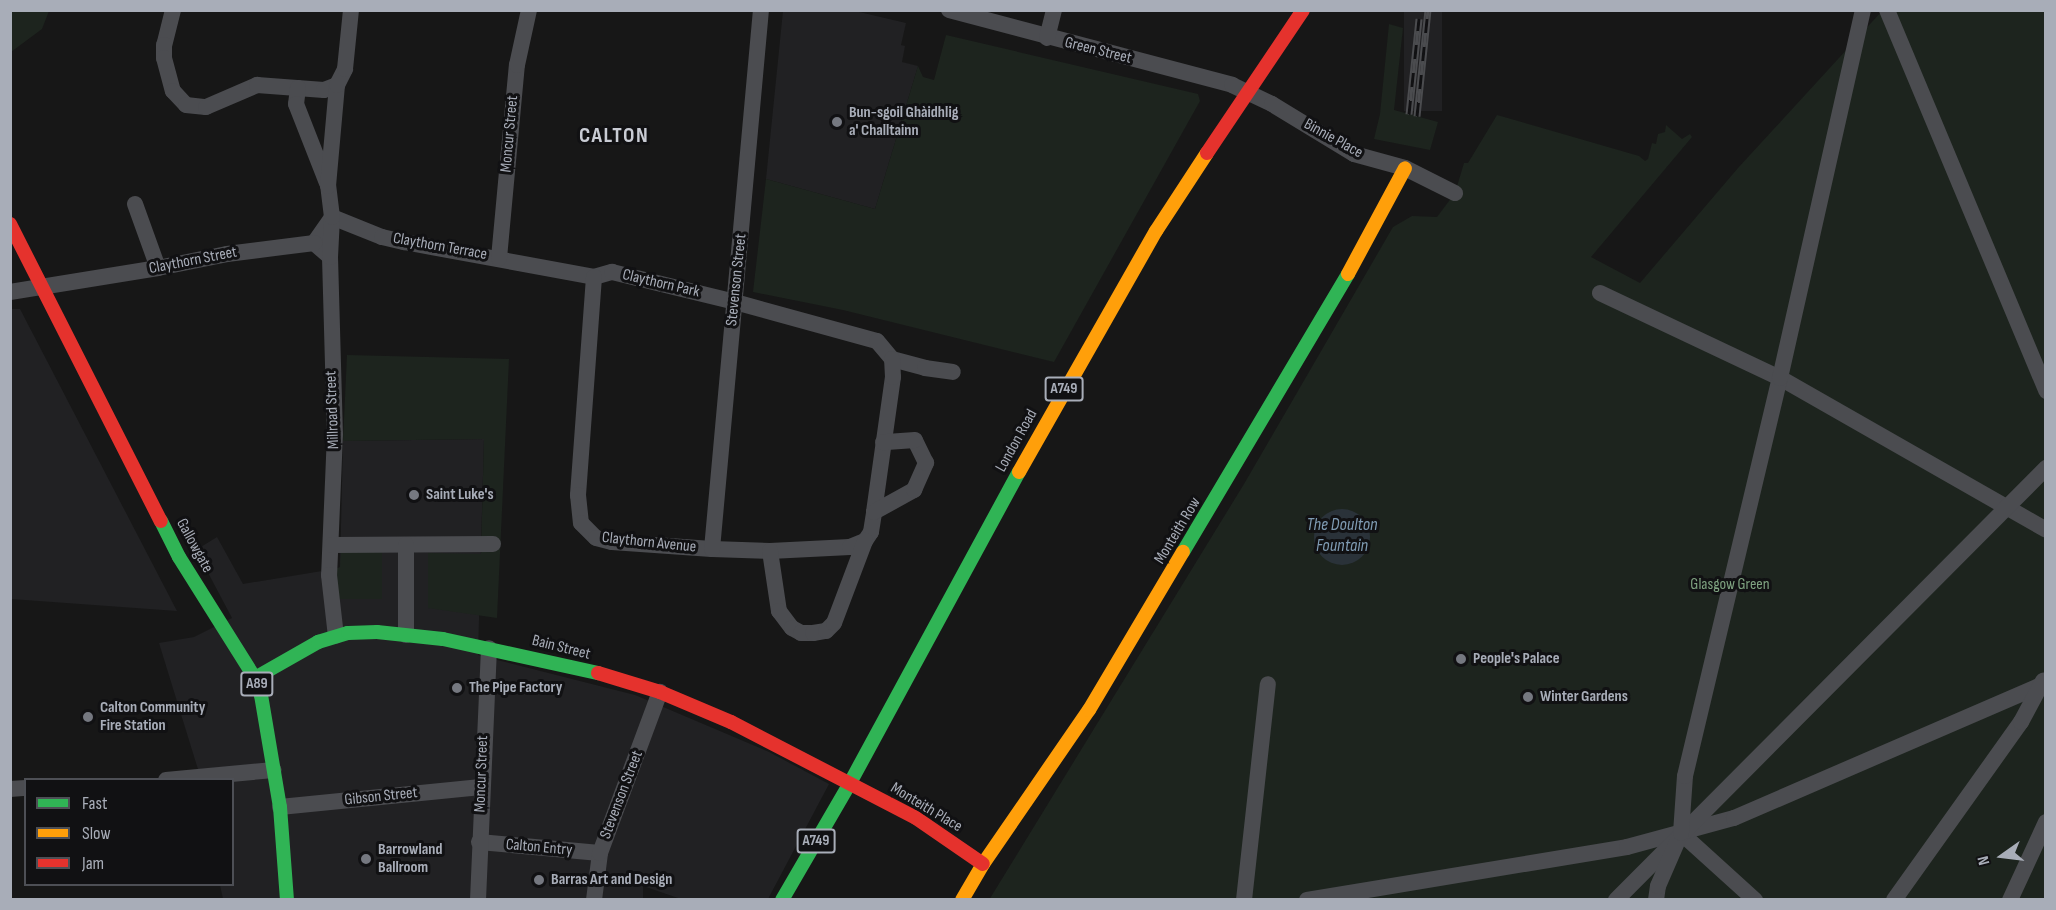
<!DOCTYPE html>
<html>
<head>
<meta charset="utf-8">
<style>
	body { margin:0 }
	#map { position:relative; width:2056px; height:910px; overflow:hidden; background:#171717; font-family:"Sofia Sans Condensed",sans-serif }
	div>[style] { position:absolute }
	.built>* { inset:0; background:#212123; transform-origin:0 0 }
	.green>* { inset:0; background:#1d241e }
	.water>* { inset:0; background:#2a3239 }
	.round { border-radius:50% }
	.street>* { height:16px; margin:-8px; padding:0 8px; transform-origin:8px; border-radius:8px; background:#4b4c50 }
	.fast>* { height:14px; margin:-7px; padding:0 7px; transform-origin:7px; border-radius:7px; background:#30b455 }
	.slow>* { height:14px; margin:-7px; padding:0 7px; transform-origin:7px; border-radius:7px; background:#ff9f0a }
	.jam>* { height:14px; margin:-7px; padding:0 7px; transform-origin:7px; border-radius:7px; background:#e5322d }
	.rail>* { height:7px; margin-top:-3.5px; transform-origin:0; background:repeating-linear-gradient(90deg,#111113 0 14px,#4b4c4f 0 28px); box-sizing:border-box; border-block:2px solid #4b4c4f }
	.dots>* { width:16px; height:16px; translate:-50% -50%; box-sizing:border-box; border:3px solid #111113; border-radius:50% }
	span { translate:-50% -50%; white-space:nowrap; text-align:center; line-height:1.15; -webkit-text-stroke:6px #111113; paint-order:stroke }
	.shield-label span { padding:2px 4px; background:#111113; border:2px solid; border-radius:4px; -webkit-text-stroke-width:0 }
	.shield-label { font-size:15px; color:#a8adb8; font-weight:700 }
	.street-label { font-size:16px; color:#a8adb8 }
	.poi-label { font-size:16px; color:#a8adb8; font-weight:700 }
	.left { translate:0 -50%; text-align:left }
	.park-label { font-size:16px; color:#7fa381 }
	.water-label { font-size:18px; color:#7f9bb3; font-style:italic }
	.district-label { font-size:22px; color:#c9ccd4; font-weight:700; letter-spacing:1.5px }
	.frame { position:absolute; inset:0; border:12px solid #a8adb8; pointer-events:none }
	.legend { position:absolute; left:24px; top:778px; width:210px; height:108px; box-sizing:border-box; background:#111113; border:2px solid #4d4f55; margin:0; padding:8px 10px; list-style:none; font-size:18px; color:#a8adb8 }
	.legend li { display:flex; align-items:center; gap:12px; height:30px }
	.legend b { width:30px; border:2px solid #4d4f55 }
	.north { position:absolute; left:1972px; top:826px; width:60px; height:60px; -webkit-text-stroke:4px #111113; paint-order:stroke; rotate:256deg; font-size:16px; font-weight:700; line-height:24px; text-align:center; color:#a8adb8 }
	.north::after { content:''; display:block; margin:auto; width:21px; height:27px; background:#a8adb8; clip-path:polygon(50% 0,100% 100%,50% 72%,0 100%) }
</style>
</head>
<body>
<div id="map">
	<div class="built">
		<i style="clip-path:polygon(783px 11px,855px 11px,906px 23px,901px 45px,905px 46px,902px 62px,918px 66px,875px 209px,766px 179px)"></i>
		<i style="left:1404px;top:11px;width:38px;height:100px"></i>
		<i style="clip-path:polygon(11px 309px,20px 309px,177px 611px,11px 599px)"></i>
		<i style="clip-path:polygon(484px 439px,478px 655px,635px 695px,769px 752px,829px 784px,768px 899px,681px 899px,643px 886px,643px 900px,223px 899px,220px 885px,232px 884px,232px 780px,201px 779px,159px 643px,194px 637px,232px 618px,196px 550px,217px 537px,243px 584px,340px 568px,343px 441px)"></i>
	</div>
	<div class="green">
		<i style="clip-path:polygon(11px 10px,49px 11px,42px 29px,11px 52px)"></i>
		<i style="clip-path:polygon(1882px 11px,2045px 11px,2045px 899px,989px 900px,1244px 484px,1393px 227px,1412px 216px,1437px 217px,1455px 193px,1464px 163px,1468px 163px,1497px 115px,1639px 156px,1645px 161px,1648px 159px,1652px 143px,1656px 144px,1658px 134px,1665px 132px,1666px 125px,1682px 139px,1690px 134px,1692px 137px,1591px 257px,1640px 283px,1738px 168px)"></i>
		<i style="clip-path:polygon(1389px 24px,1403px 28px,1394px 110px,1438px 122px,1430px 150px,1374px 139px,1380px 114px)"></i>
		<i style="clip-path:polygon(946px 35px,1198px 94px,1200px 101px,1054px 362px,843px 310px,753px 292px,766px 179px,875px 209px,918px 66px,923px 77px,934px 80px)"></i>
		<i style="clip-path:polygon(347px 355px,509px 359px,497px 618px,428px 608px,428px 553px,481px 554px,484px 439px,343px 441px)"></i>
		<i style="clip-path:polygon(382px 547px,382px 599px,337px 599px,335px 569px,340px 567px,341px 550px)"></i>
	</div>
	<div class="water">
		<i class="round" style="left:1314px;top:509px;width:56px;height:56px"></i>
	</div>
	<div class="street">
		<i style="left:173px;top:10px;width:36px;rotate:104deg"></i>
		<i style="left:164px;top:45px;width:13px;rotate:90deg"></i>
		<i style="left:164px;top:58px;width:34px;rotate:75deg"></i>
		<i style="left:173px;top:91px;width:19px;rotate:47deg"></i>
		<i style="left:186px;top:105px;width:20px;rotate:6deg"></i>
		<i style="left:206px;top:107px;width:56px;rotate:-23.3deg"></i>
		<i style="left:257px;top:85px;width:67px;rotate:4.3deg"></i>
		<i style="left:324px;top:90px;width:14px;rotate:-21deg"></i>
		<i style="left:949px;top:10px;width:293px;rotate:14.8deg"></i>
		<i style="left:1232px;top:85px;width:44px;rotate:25.4deg"></i>
		<i style="left:1272px;top:104px;width:96px;rotate:31.4deg"></i>
		<i style="left:1354px;top:154px;width:53px;rotate:15.4deg"></i>
		<i style="left:1405px;top:168px;width:56px;rotate:26.6deg"></i>
		<i style="left:1887px;top:10px;width:413px;rotate:67.3deg"></i>
		<i style="left:1047px;top:38px;width:29px;rotate:-76deg"></i>
		<i style="left:298px;top:88px;width:16px;rotate:97deg"></i>
		<i style="left:296px;top:104px;width:85px;rotate:68.6deg"></i>
		<i style="left:135px;top:204px;width:68px;rotate:70.2deg"></i>
		<i style="left:314px;top:243px;width:32px;rotate:-55deg"></i>
		<i style="left:332px;top:217px;width:54px;rotate:21.8deg"></i>
		<i style="left:382px;top:237px;width:23px;rotate:13deg"></i>
		<i style="left:404px;top:242px;width:193px;rotate:10.4deg"></i>
		<i style="left:594px;top:277px;width:19px;rotate:-16deg"></i>
		<i style="left:612px;top:272px;width:127px;rotate:13.7deg"></i>
		<i style="left:735px;top:302px;width:147px;rotate:15.4deg"></i>
		<i style="left:877px;top:341px;width:23px;rotate:50deg"></i>
		<i style="left:892px;top:359px;width:34px;rotate:15deg"></i>
		<i style="left:925px;top:368px;width:28px;rotate:8deg"></i>
		<i style="left:314px;top:243px;width:21px;rotate:41deg"></i>
		<i style="left:330px;top:257px;width:177px;rotate:88.4deg"></i>
		<i style="left:335px;top:434px;width:141px;rotate:92.4deg"></i>
		<i style="left:329px;top:575px;width:61px;rotate:83.5deg"></i>
		<i style="left:330px;top:257px;width:40px;rotate:-87.1deg"></i>
		<i style="left:332px;top:217px;width:31px;rotate:-97deg"></i>
		<i style="left:328px;top:186px;width:101px;rotate:-84.9deg"></i>
		<i style="left:337px;top:85px;width:18px;rotate:-63deg"></i>
		<i style="left:345px;top:69px;width:59px;rotate:-84.2deg"></i>
		<i style="left:499px;top:258px;width:194px;rotate:-84.7deg"></i>
		<i style="left:517px;top:65px;width:56px;rotate:-77.7deg"></i>
		<i style="left:594px;top:277px;width:219px;rotate:94.2deg"></i>
		<i style="left:578px;top:495px;width:28px;rotate:84deg"></i>
		<i style="left:581px;top:523px;width:21px;rotate:45deg"></i>
		<i style="left:596px;top:538px;width:16px;rotate:14deg"></i>
		<i style="left:612px;top:542px;width:100px;rotate:4deg"></i>
		<i style="left:712px;top:549px;width:58px;rotate:2deg"></i>
		<i style="left:770px;top:551px;width:80px;rotate:-2.9deg"></i>
		<i style="left:850px;top:547px;width:16px;rotate:-22deg"></i>
		<i style="left:865px;top:541px;width:11px;rotate:-56deg"></i>
		<i style="left:871px;top:532px;width:20px;rotate:-81deg"></i>
		<i style="left:874px;top:512px;width:136px;rotate:-82deg"></i>
		<i style="left:893px;top:377px;width:18px;rotate:-93deg"></i>
		<i style="left:10px;top:292px;width:150px;rotate:-9.2deg"></i>
		<i style="left:158px;top:268px;width:70px;rotate:-11.5deg"></i>
		<i style="left:227px;top:254px;width:88px;rotate:-7.2deg"></i>
		<i style="left:1600px;top:293px;width:199px;rotate:25.3deg"></i>
		<i style="left:1780px;top:378px;width:306px;rotate:29.7deg"></i>
		<i style="left:874px;top:512px;width:46px;rotate:-28.8deg"></i>
		<i style="left:914px;top:490px;width:30px;rotate:-66deg"></i>
		<i style="left:926px;top:463px;width:25px;rotate:-116deg"></i>
		<i style="left:915px;top:440px;width:32px;rotate:176deg"></i>
		<i style="left:332px;top:545px;width:161px;rotate:-0.4deg"></i>
		<i style="left:712px;top:549px;width:541px;rotate:-84.81deg"></i>
		<i style="left:770px;top:551px;width:61px;rotate:81.5deg"></i>
		<i style="left:779px;top:611px;width:21px;rotate:53deg"></i>
		<i style="left:792px;top:628px;width:10px;rotate:29deg"></i>
		<i style="left:801px;top:633px;width:12px"></i>
		<i style="left:813px;top:633px;width:13px;rotate:-9deg"></i>
		<i style="left:826px;top:631px;width:11px;rotate:-45deg"></i>
		<i style="left:834px;top:623px;width:88px;rotate:-69.3deg"></i>
		<i style="left:406px;top:635px;width:90px;rotate:-90deg"></i>
		<i style="left:166px;top:780px;width:108px;rotate:-5.3deg"></i>
		<i style="left:10px;top:789px;width:16px;rotate:-4deg"></i>
		<i style="left:280px;top:807px;width:202px;rotate:-5.7deg"></i>
		<i style="left:1681px;top:833px;width:100px;rotate:42.2deg"></i>
		<i style="left:479px;top:842px;width:121px;rotate:5.2deg"></i>
		<i style="left:478px;top:900px;width:252px;rotate:-87.5deg"></i>
		<i style="left:594px;top:900px;width:47px;rotate:-82.7deg"></i>
		<i style="left:600px;top:853px;width:172px;rotate:-69.6deg"></i>
		<i style="left:1244px;top:900px;width:217px;rotate:-83.7deg"></i>
		<i style="left:1307px;top:900px;width:324px;rotate:-9.4deg"></i>
		<i style="left:1627px;top:847px;width:111px;rotate:-15.2deg"></i>
		<i style="left:1734px;top:818px;width:340px;rotate:-23.4deg"></i>
		<i style="left:1616px;top:900px;width:610px;rotate:-45.13deg"></i>
		<i style="left:1656px;top:900px;width:14px;rotate:-82deg"></i>
		<i style="left:1658px;top:886px;width:58px;rotate:-66.5deg"></i>
		<i style="left:1681px;top:833px;width:57px;rotate:-86deg"></i>
		<i style="left:1685px;top:776px;width:409px;rotate:-76.6deg"></i>
		<i style="left:1780px;top:378px;width:377px;rotate:-77.3deg"></i>
		<i style="left:1894px;top:900px;width:219px;rotate:-54.5deg"></i>
		<i style="left:2021px;top:722px;width:47px;rotate:-61.8deg"></i>
		<i style="left:2010px;top:900px;width:86px;rotate:-65.2deg"></i>
	</div>
	<div class="fast">
		<i style="left:161px;top:521px;width:40px;rotate:63.4deg"></i>
		<i style="left:179px;top:557px;width:143px;rotate:57.9deg"></i>
		<i style="left:255px;top:678px;width:18px;rotate:71deg"></i>
		<i style="left:261px;top:695px;width:114px;rotate:80.4deg"></i>
		<i style="left:280px;top:807px;width:93px;rotate:85.7deg"></i>
		<i style="left:1183px;top:552px;width:323px;rotate:-59.3deg"></i>
		<i style="left:255px;top:678px;width:73px;rotate:-29.7deg"></i>
		<i style="left:318px;top:642px;width:31px;rotate:-17deg"></i>
		<i style="left:348px;top:633px;width:29px;rotate:-2deg"></i>
		<i style="left:377px;top:632px;width:66px;rotate:6.1deg"></i>
		<i style="left:443px;top:639px;width:159px;rotate:12.4deg"></i>
		<i style="left:782px;top:900px;width:135px;rotate:-59.8deg"></i>
		<i style="left:850px;top:783px;width:354px;rotate:-61.5deg"></i>
	</div>
	<div class="slow">
		<i style="left:1348px;top:274px;width:120px;rotate:-61.7deg"></i>
		<i style="left:1019px;top:472px;width:277px;rotate:-60.4deg"></i>
		<i style="left:1156px;top:231px;width:93px;rotate:-56.8deg"></i>
		<i style="left:962px;top:900px;width:42px;rotate:-59.7deg"></i>
		<i style="left:983px;top:864px;width:187px;rotate:-55.5deg"></i>
		<i style="left:1089px;top:710px;width:184px;rotate:-59.3deg"></i>
	</div>
	<div class="jam">
		<i style="left:1207px;top:153px;width:172px;rotate:-56.1deg"></i>
		<i style="left:10px;top:224px;width:333px;rotate:63.1deg"></i>
		<i style="left:598px;top:673px;width:65px;rotate:17deg"></i>
		<i style="left:660px;top:692px;width:77px;rotate:22.9deg"></i>
		<i style="left:731px;top:722px;width:208px;rotate:27.4deg"></i>
		<i style="left:916px;top:818px;width:81px;rotate:34.5deg"></i>
	</div>
	<div class="rail">
		<i style="left:1409px;top:114px;width:96px;rotate:-84deg"></i>
		<i style="left:1417px;top:116px;width:107px;rotate:-84.1deg"></i>
	</div>
	<div class="dots">
		<i style="left:837px;top:122px;background:#757880"></i>
		<i style="left:414px;top:495px;background:#757880"></i>
		<i style="left:1461px;top:659px;background:#757880"></i>
		<i style="left:457px;top:688px;background:#757880"></i>
		<i style="left:1528px;top:697px;background:#757880"></i>
		<i style="left:88px;top:717px;background:#757880"></i>
		<i style="left:366px;top:859px;background:#757880"></i>
		<i style="left:539px;top:880px;background:#757880"></i>
	</div>
	<div class="shield-label">
		<span style="left:1064px;top:389px">A749</span>
		<span style="left:257px;top:684px">A89</span>
		<span style="left:816px;top:841px">A749</span>
	</div>
	<div class="street-label">
		<span style="left:1098px;top:51px;rotate:14deg">Green Street</span>
		<span style="left:510px;top:134px;rotate:-85deg">Moncur Street</span>
		<span style="left:1333px;top:139px;rotate:29deg">Binnie Place</span>
		<span style="left:440px;top:247px;rotate:10deg">Claythorn Terrace</span>
		<span style="left:193px;top:261px;rotate:-11deg">Claythorn Street</span>
		<span style="left:737px;top:280px;rotate:-84deg">Stevenson Street</span>
		<span style="left:661px;top:284px;rotate:13deg">Claythorn Park</span>
		<span style="left:333px;top:410px;rotate:-92deg">Millroad Street</span>
		<span style="left:1017px;top:441px;rotate:-61deg">London Road</span>
		<span style="left:1178px;top:531px;rotate:-59deg">Monteith Row</span>
		<span style="left:649px;top:543px;rotate:6deg">Claythorn Avenue</span>
		<span style="left:194px;top:546px;rotate:61deg">Gallowgate</span>
		<span style="left:561px;top:648px;rotate:14deg">Bain Street</span>
		<span style="left:482px;top:774px;rotate:-88deg">Moncur Street</span>
		<span style="left:622px;top:795px;rotate:-69deg">Stevenson Street</span>
		<span style="left:381px;top:797px;rotate:-6deg">Gibson Street</span>
		<span style="left:926px;top:808px;rotate:31deg">Monteith Place</span>
		<span style="left:539px;top:848px;rotate:5deg">Calton Entry</span>
	</div>
	<div class="poi-label">
		<span class="left" style="left:849px;top:122px">Bun-sgoil Ghàidhlig<br>a' Challtainn</span>
		<span class="left" style="left:426px;top:495px">Saint Luke's</span>
		<span class="left" style="left:1473px;top:659px">People's Palace</span>
		<span class="left" style="left:469px;top:688px">The Pipe Factory</span>
		<span class="left" style="left:1540px;top:697px">Winter Gardens</span>
		<span class="left" style="left:100px;top:717px">Calton Community<br>Fire Station</span>
		<span class="left" style="left:378px;top:859px">Barrowland<br>Ballroom</span>
		<span class="left" style="left:551px;top:880px">Barras Art and Design</span>
	</div>
	<div class="park-label">
		<span style="left:1730px;top:585px">Glasgow Green</span>
	</div>
	<div class="water-label">
		<span style="left:1342px;top:536px">The Doulton<br>Fountain</span>
	</div>
	<div class="district-label">
		<span style="left:614px;top:136px">CALTON</span>
	</div>
	<div class="frame"></div>
	<ul class="legend">
	<li><b style="height:8px;background:#30b455"></b>Fast</li>
	<li><b style="height:8px;background:#ff9f0a"></b>Slow</li>
	<li><b style="height:8px;background:#e5322d"></b>Jam</li>
	</ul>
	<div class="north">N</div>
</div>
</body>
</html>
